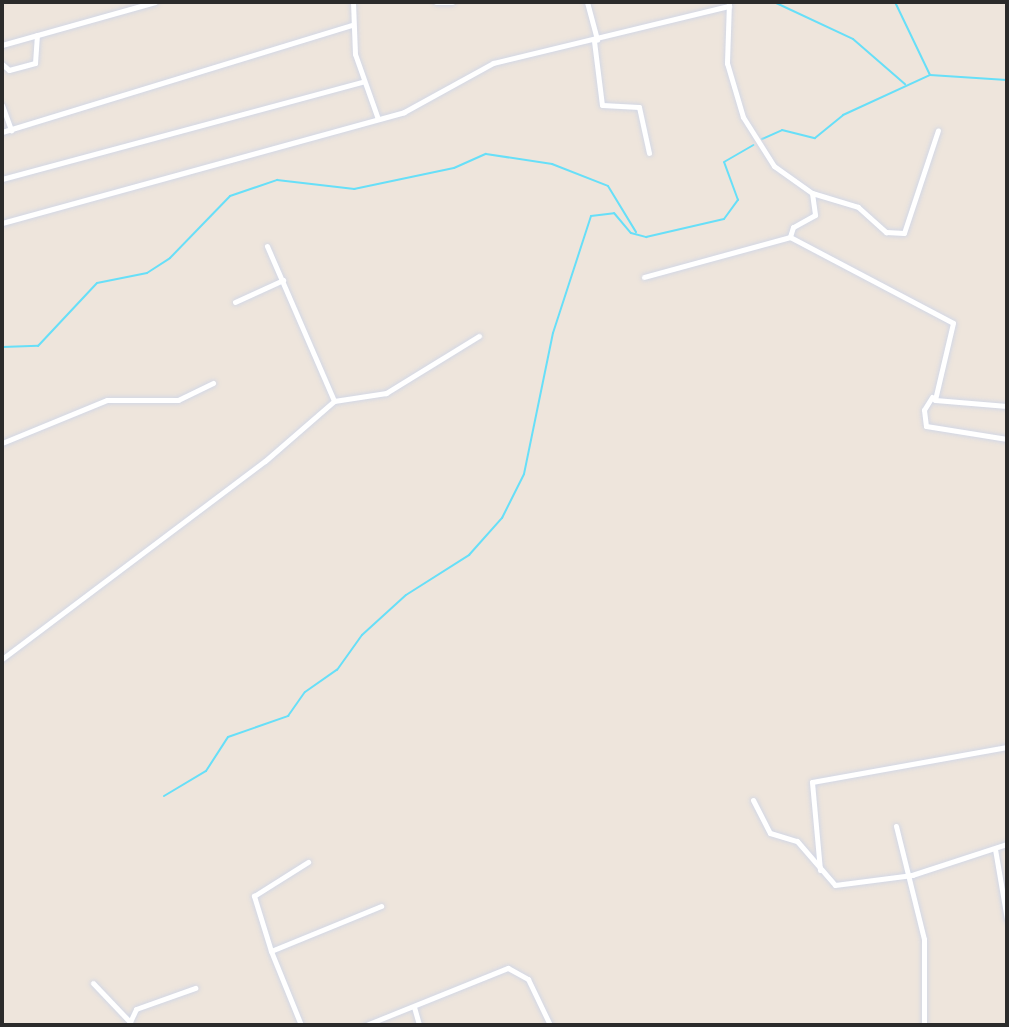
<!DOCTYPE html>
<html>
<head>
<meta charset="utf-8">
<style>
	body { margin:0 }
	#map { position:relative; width:1009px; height:1027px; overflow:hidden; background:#eee5dc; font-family:"Sofia Sans Condensed",sans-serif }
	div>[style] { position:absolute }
	.stream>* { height:2px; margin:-1px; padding:0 1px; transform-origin:1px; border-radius:1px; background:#67dff8 }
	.roads { filter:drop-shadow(0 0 2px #d2d7e5) drop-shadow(0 0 2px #d2d7e5) }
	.street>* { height:5px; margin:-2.5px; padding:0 2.5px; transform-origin:2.5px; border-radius:2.5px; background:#fff }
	span { translate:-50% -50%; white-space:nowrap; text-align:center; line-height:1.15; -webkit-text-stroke:6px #fff; paint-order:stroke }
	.frame { position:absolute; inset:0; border:4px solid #2b2b2b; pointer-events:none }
</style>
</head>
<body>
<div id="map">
	<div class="stream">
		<i style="left:774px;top:2px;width:87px;rotate:25.1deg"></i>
		<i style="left:853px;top:39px;width:69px;rotate:40.9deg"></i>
		<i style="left:895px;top:2px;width:81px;rotate:64.4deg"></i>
		<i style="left:762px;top:139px;width:22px;rotate:-24deg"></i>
		<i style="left:782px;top:130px;width:34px;rotate:14deg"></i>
		<i style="left:815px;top:138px;width:36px;rotate:-39deg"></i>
		<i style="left:843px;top:115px;width:96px;rotate:-24.7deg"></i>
		<i style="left:930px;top:75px;width:77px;rotate:3.7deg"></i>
		<i style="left:2px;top:347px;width:36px;rotate:-2deg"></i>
		<i style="left:38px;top:346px;width:86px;rotate:-46.9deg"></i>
		<i style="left:97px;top:283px;width:51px;rotate:-11.3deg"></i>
		<i style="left:147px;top:273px;width:27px;rotate:-33deg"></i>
		<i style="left:170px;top:258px;width:86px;rotate:-45.9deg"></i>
		<i style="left:230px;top:196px;width:50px;rotate:-18.8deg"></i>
		<i style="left:277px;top:180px;width:78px;rotate:6.7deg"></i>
		<i style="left:354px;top:189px;width:102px;rotate:-11.9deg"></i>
		<i style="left:454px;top:168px;width:35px;rotate:-24deg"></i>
		<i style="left:486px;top:154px;width:67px;rotate:8.6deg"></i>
		<i style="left:552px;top:164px;width:60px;rotate:21.4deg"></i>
		<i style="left:608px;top:186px;width:54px;rotate:58.7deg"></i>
		<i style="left:164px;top:796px;width:49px;rotate:-30.8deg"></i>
		<i style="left:206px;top:771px;width:40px;rotate:-57.1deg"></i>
		<i style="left:228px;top:737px;width:64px;rotate:-19.3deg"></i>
		<i style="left:288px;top:716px;width:29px;rotate:-55deg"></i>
		<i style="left:305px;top:692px;width:39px;rotate:-35deg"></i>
		<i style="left:337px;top:670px;width:43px;rotate:-54.5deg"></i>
		<i style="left:362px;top:635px;width:59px;rotate:-42.3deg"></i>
		<i style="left:406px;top:595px;width:75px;rotate:-32.4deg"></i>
		<i style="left:469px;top:555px;width:50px;rotate:-48.3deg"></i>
		<i style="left:502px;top:518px;width:49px;rotate:-63.4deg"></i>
		<i style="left:524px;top:474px;width:144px;rotate:-78.4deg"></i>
		<i style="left:553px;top:333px;width:123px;rotate:-72deg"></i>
		<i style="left:591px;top:216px;width:23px;rotate:-7deg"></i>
		<i style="left:614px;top:213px;width:26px;rotate:50deg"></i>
		<i style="left:631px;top:233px;width:16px;rotate:15deg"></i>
		<i style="left:646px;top:237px;width:80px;rotate:-13deg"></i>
		<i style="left:724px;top:219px;width:24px;rotate:-54deg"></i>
		<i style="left:738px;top:200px;width:40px;rotate:-110.2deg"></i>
		<i style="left:724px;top:162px;width:34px;rotate:-30deg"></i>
	</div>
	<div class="roads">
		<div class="street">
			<i style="left:353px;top:2px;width:52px;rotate:87.8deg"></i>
			<i style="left:355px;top:54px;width:69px;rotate:70.5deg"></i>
			<i style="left:436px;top:2px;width:16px"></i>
			<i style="left:587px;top:2px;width:39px;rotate:75deg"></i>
			<i style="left:729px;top:2px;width:61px;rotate:91.9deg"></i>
			<i style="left:727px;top:63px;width:56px;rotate:73.5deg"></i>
			<i style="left:743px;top:117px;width:58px;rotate:57.7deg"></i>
			<i style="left:774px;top:166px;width:47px;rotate:35.4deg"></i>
			<i style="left:812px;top:193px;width:48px;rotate:16.9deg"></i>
			<i style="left:858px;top:207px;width:38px;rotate:42deg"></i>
			<i style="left:886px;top:232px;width:18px;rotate:3deg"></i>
			<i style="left:904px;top:233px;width:108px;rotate:-71.7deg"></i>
			<i style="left:594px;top:41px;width:64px;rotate:82.9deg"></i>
			<i style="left:602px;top:105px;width:37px;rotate:3deg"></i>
			<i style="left:639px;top:107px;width:47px;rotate:77.7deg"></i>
			<i style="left:2px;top:45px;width:159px;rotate:-15.7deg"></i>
			<i style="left:2px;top:64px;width:9px;rotate:41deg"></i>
			<i style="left:9px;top:70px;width:27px;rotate:-15deg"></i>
			<i style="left:35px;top:63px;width:28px;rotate:-86deg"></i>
			<i style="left:2px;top:105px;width:27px;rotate:70deg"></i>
			<i style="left:2px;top:132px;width:367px;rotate:-17deg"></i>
			<i style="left:2px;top:179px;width:373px;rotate:-15.1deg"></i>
			<i style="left:812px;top:193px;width:22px;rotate:82deg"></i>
			<i style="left:815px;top:215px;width:25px;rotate:151deg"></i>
			<i style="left:793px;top:227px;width:10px;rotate:107deg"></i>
			<i style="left:790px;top:237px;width:184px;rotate:27.8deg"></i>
			<i style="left:953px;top:323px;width:79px;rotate:103.2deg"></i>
			<i style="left:935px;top:400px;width:72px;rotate:4.8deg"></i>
			<i style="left:2px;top:223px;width:417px;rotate:-15.4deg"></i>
			<i style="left:404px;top:112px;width:102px;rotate:-28.8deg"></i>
			<i style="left:493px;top:63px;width:243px;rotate:-13.6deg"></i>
			<i style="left:267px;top:246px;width:169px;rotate:66.6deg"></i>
			<i style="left:644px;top:277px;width:151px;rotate:-15.3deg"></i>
			<i style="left:235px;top:302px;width:53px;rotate:-24.6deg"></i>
			<i style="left:932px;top:397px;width:15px;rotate:122deg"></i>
			<i style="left:924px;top:410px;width:16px;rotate:83deg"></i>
			<i style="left:926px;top:426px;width:82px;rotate:9.1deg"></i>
			<i style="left:2px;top:443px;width:113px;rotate:-22.3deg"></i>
			<i style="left:107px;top:400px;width:71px"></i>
			<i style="left:178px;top:400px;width:39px;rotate:-26deg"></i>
			<i style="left:2px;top:659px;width:329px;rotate:-37deg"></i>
			<i style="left:265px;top:461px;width:91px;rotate:-41deg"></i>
			<i style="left:334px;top:401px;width:53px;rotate:-8.7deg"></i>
			<i style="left:386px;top:393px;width:109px;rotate:-31.5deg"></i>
			<i style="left:753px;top:800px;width:37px;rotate:63deg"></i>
			<i style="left:770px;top:833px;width:28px;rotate:17deg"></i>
			<i style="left:797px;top:841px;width:58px;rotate:49.2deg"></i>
			<i style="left:835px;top:885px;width:78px;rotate:-7.4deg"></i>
			<i style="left:912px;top:875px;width:100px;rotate:-18.1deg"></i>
			<i style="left:896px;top:826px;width:116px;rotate:76.1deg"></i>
			<i style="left:924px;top:939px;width:86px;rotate:90deg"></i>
			<i style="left:995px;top:849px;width:71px;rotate:80.3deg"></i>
			<i style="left:820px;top:870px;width:88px;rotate:-95.2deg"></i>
			<i style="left:812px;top:782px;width:198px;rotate:-10.2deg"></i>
			<i style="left:271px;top:951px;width:58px;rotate:-107.2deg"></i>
			<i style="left:254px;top:896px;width:64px;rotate:-32.2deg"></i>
			<i style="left:93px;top:983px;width:54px;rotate:46.5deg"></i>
			<i style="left:414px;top:1007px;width:19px;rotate:74deg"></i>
			<i style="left:130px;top:1022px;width:14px;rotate:-65deg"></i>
			<i style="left:136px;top:1009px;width:63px;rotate:-19.6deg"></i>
			<i style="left:301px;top:1025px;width:80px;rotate:-112.1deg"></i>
			<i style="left:271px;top:951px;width:119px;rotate:-22.2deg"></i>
			<i style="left:366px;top:1025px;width:153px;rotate:-21.9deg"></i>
			<i style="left:508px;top:968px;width:23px;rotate:29deg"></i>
			<i style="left:528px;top:979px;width:51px;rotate:64.4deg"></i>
		</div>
	</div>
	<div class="frame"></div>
</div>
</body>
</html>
